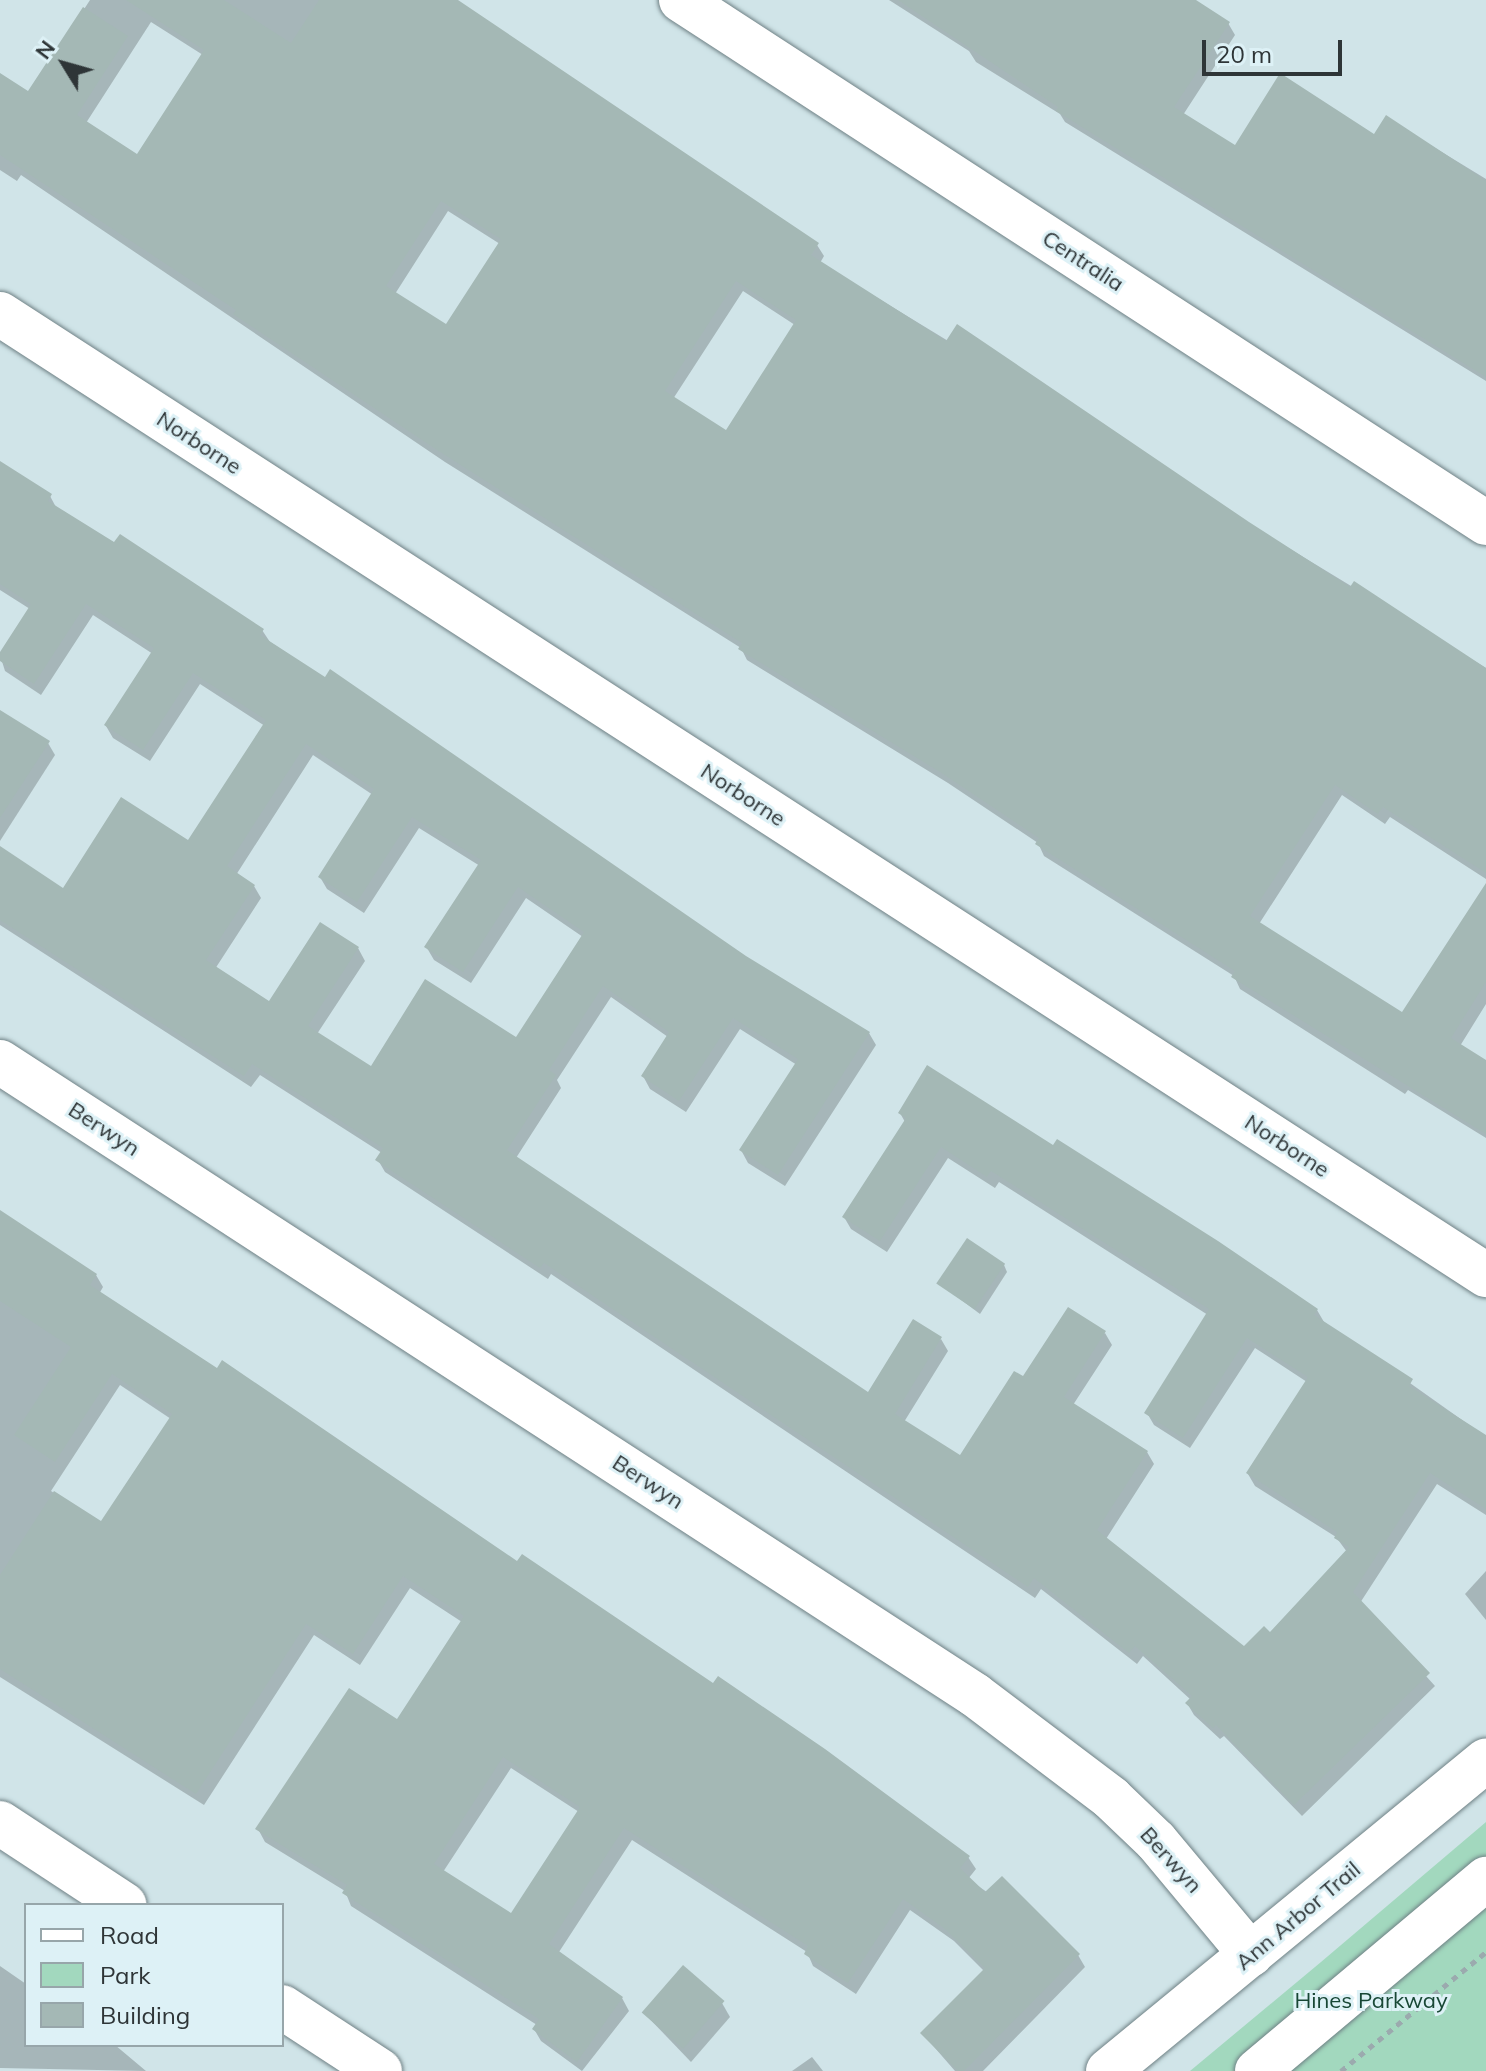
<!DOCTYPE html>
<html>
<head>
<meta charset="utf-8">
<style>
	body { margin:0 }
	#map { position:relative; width:1486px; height:2071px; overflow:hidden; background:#d0e4e8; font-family:Mulish,sans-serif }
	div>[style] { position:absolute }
	.green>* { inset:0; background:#a2d8be }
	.shadow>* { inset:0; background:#0003 }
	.building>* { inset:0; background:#a4b8b5; transform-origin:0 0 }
	.path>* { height:5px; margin-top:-2.5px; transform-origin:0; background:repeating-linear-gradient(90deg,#9baaae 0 6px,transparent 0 12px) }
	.roads { filter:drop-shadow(0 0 2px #6f8185) drop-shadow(0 0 2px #6f8185) }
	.minor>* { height:44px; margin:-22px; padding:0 22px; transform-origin:22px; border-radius:22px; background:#fff }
	.tertiary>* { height:44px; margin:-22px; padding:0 22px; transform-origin:22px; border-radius:22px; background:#fff }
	span { translate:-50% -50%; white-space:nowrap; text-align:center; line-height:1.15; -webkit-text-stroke:6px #ddf1f6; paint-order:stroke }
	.street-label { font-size:22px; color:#2e3537 }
	.park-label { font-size:22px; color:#184735 }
	.legend { position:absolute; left:24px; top:1903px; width:260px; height:144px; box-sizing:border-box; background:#ddf1f6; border:2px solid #97a6aa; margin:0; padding:10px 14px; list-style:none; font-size:24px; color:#2e3537 }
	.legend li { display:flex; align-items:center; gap:16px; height:40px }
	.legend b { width:40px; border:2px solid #97a6aa }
	.north { position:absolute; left:24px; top:24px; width:80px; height:80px; -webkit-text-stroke:6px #ddf1f6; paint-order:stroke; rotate:307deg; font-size:22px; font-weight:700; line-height:32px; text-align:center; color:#2e3537 }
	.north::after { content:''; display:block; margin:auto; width:28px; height:36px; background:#2e3537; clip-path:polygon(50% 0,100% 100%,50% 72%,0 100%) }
	.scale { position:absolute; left:1202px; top:40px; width:140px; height:36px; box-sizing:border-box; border:4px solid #2e3537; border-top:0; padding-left:10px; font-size:24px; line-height:28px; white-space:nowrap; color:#2e3537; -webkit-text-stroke:6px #ddf1f6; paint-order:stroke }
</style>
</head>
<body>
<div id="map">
	<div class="green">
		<i style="clip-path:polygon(1486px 1822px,1486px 2071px,1190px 2071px,1321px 1962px)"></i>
	</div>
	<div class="shadow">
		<i style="clip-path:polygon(evenodd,90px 0,449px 0,817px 245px,824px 256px,820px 263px,1486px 668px,1486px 879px,1390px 817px,1385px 824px,1342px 795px,1259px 924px,1403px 1015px,1486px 887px,1486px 1004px,1460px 1046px,1486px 1062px,1486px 1138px,1408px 1090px,1405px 1094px,1240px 989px,1234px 976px,1044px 856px,1038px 843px,948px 783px,747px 660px,741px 648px,445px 462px,21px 175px,17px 181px,0 170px,0 74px,29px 94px,90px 0,151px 22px,203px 55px,138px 157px,86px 123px,151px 22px,90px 0,448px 211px,500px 244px,446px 327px,395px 294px,448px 211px,90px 0,743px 291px,795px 325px,726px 433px,673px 399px,743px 291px)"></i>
		<i style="clip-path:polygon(889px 0,1192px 0,1228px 23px,1235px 35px,1183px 115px,1235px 148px,1375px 136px,1386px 118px,1486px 179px,1486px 381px,1065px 122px,1060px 114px,976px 62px,969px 51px)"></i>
		<i style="clip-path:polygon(evenodd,0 470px,50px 496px,57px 509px,262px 630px,270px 642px,745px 957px,869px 1033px,876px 1045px,785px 1186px,748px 1163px,741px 1150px,797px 1065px,740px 1029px,686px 1112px,650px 1089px,643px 1076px,668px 1037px,611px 997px,557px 1080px,561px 1088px,516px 1158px,868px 1395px,941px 1339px,948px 1351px,904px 1422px,961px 1458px,1023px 1379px,1105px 1333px,1112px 1345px,1073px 1405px,1147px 1452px,1154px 1464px,1106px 1539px,1244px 1649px,1270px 1634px,1347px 1552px,1336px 1537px,1255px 1486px,1248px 1474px,1307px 1382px,1255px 1348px,1190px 1448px,1154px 1425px,1147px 1413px,1208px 1315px,999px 1182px,995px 1188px,948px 1158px,887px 1252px,851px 1229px,844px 1217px,905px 1122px,900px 1113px,1317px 1310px,1324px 1322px,1486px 1437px,1486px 1515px,1437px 1484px,1360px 1603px,1435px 1686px,1302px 1816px,1224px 1736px,1220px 1739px,1194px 1715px,1187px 1703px,1191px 1700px,1143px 1656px,1137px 1664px,1041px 1589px,1035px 1598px,551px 1274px,548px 1279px,385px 1172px,378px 1160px,382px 1153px,260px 1075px,251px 1087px,0 925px,0 848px,63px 891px,189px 843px,265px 726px,200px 684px,150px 761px,113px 738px,106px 726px,153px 654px,93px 615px,41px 695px,5px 671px,0 655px,30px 609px,0 590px,0 470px,313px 755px,373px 795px,320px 877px,327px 889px,364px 913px,419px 828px,480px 866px,427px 948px,434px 960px,471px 983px,526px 898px,583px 937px,516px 1040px,371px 1069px,317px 1034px,365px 961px,358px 948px,270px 1004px,215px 969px,261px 898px,254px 886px,236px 875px,313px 755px)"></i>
		<i style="clip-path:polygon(0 738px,48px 743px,55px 755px,0 841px)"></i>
		<i style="clip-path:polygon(evenodd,0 1213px,96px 1275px,103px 1287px,99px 1294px,968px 1857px,976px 1869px,968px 1879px,1078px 1955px,1085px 1967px,983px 2071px,955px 2071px,922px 2033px,984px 1971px,954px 1941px,910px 1910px,856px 1994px,813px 1966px,807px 1952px,632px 1840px,559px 1952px,622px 1998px,629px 2011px,582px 2071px,541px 2041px,534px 2029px,537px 2025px,351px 1906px,345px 1891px,265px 1842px,258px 1829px,398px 1722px,462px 1622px,410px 1588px,360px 1665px,314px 1635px,204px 1805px,0 1677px,0 1213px,120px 1385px,171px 1419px,101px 1524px,51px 1491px,120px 1385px,0 1213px,511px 1768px,579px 1812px,512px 1916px,443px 1872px,511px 1768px)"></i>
		<i style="clip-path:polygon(1004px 1265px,1007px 1272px,980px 1314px,940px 1284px)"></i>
		<i style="clip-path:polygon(1486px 1571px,1486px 1620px,1465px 1594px)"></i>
		<i style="clip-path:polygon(0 1966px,26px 1984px,26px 2045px,115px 2045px,146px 2071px,0 2068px)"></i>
		<i style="clip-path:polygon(722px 2003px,730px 2017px,691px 2062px,644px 2013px)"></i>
		<i style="clip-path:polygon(812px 2057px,823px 2071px,792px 2071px)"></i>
	</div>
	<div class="building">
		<i style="clip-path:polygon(evenodd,126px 0,224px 0,291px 43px,319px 0,458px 0,819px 243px,811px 255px,946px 341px,957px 324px,1249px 522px,1350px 587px,1354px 581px,1486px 668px,1486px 873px,1383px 807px,1378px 814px,1335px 785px,1250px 916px,1402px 1012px,1486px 883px,1486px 982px,1451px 1038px,1486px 1060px,1486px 1134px,1231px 977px,1235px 971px,1035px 844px,1039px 838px,940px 772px,738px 649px,742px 643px,437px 450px,233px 314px,236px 310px,0 155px,0 73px,28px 91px,83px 7px,128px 36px,77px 115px,137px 154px,204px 50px,126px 0,441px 201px,501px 239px,446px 324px,386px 286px,441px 201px,126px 0,736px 281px,796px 320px,726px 430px,665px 391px,736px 281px)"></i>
		<i style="clip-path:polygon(898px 0,1196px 0,1230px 22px,1174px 107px,1235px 145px,1280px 73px,1374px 134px,1386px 115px,1486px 181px,1486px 377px,1056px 111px,1058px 107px)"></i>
		<i style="clip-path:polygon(evenodd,0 461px,52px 494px,48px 501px,114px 542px,120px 534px,264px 629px,260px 635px,325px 677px,330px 669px,746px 956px,870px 1032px,778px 1175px,739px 1150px,798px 1059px,733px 1018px,679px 1101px,641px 1076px,669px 1032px,603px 986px,549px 1070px,556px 1075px,507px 1150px,868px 1392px,913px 1319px,942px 1337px,895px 1414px,960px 1455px,1014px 1371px,1023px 1376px,1068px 1307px,1106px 1331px,1064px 1397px,1148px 1451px,1097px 1530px,1244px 1646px,1264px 1626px,1270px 1632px,1349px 1547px,1334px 1538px,1337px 1532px,1246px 1473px,1308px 1377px,1247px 1338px,1183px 1438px,1144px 1413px,1209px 1309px,991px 1171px,987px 1177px,941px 1147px,880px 1241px,842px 1217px,906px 1118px,898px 1113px,927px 1065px,1053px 1145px,1057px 1139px,1218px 1241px,1318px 1309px,1314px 1315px,1413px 1379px,1409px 1386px,1486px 1435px,1486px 1509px,1430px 1473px,1353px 1592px,1430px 1673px,1294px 1805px,1216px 1725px,1213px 1728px,1185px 1703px,1192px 1696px,1135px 1646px,1129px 1653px,1034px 1578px,1028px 1587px,544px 1263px,540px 1268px,375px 1160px,383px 1148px,252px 1064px,244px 1076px,0 920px,0 846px,63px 888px,121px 797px,188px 840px,266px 720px,193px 673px,143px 750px,104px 725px,154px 648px,86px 604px,34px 684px,0 661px,0 652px,31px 604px,0 584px,0 461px,306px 744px,374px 789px,318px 877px,357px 902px,412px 817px,481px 860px,424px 947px,463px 972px,518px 887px,584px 932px,516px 1037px,425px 979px,371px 1066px,308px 1026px,359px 947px,320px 922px,269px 1001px,206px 960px,255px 885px,227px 866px,306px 744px)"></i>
		<i style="clip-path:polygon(0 710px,50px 741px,0 818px)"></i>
		<i style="clip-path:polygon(evenodd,0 1210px,97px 1274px,90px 1285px,217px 1368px,222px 1360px,517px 1561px,522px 1554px,713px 1683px,718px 1676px,825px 1749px,970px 1856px,960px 1868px,985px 1892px,1002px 1876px,1080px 1954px,964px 2071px,958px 2071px,920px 2033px,985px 1968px,945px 1929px,903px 1899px,848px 1983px,804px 1954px,808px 1946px,624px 1828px,549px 1944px,623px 1997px,577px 2062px,532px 2029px,539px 2019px,342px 1893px,347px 1885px,255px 1829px,349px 1688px,397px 1719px,464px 1616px,403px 1576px,353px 1654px,306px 1624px,196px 1794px,0 1669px,0 1575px,54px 1491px,101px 1521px,172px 1414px,112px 1374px,55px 1462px,14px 1435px,71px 1347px,0 1301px,0 1210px,503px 1757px,580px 1807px,511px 1913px,434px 1864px,503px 1757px)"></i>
		<i style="left:967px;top:1238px;width:46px;height:55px;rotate:34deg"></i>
		<i style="left:683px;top:1965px;width:55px;height:63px;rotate:41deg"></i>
	</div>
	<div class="path">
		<i style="left:1341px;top:2071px;width:188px;rotate:-39.4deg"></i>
	</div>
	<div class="roads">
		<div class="minor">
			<i style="left:681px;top:0;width:960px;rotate:33.01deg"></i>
			<i style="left:0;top:314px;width:1770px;rotate:32.89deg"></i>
			<i style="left:0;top:1062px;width:1162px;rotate:32.99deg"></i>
			<i style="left:975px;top:1695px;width:171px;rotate:37.1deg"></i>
			<i style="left:1111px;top:1798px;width:62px;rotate:43.7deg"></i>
			<i style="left:1156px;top:1841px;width:148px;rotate:50.2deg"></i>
			<i style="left:0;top:1823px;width:149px;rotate:33.3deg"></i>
			<i style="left:282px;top:2007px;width:117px;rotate:33.1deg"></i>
		</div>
		<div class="tertiary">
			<i style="left:1108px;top:2071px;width:489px;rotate:-39.4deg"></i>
			<i style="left:1257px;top:2071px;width:299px;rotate:-40deg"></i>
		</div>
	</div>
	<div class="street-label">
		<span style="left:1083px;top:261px;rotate:33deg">Centralia</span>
		<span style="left:199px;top:443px;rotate:33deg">Norborne</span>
		<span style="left:743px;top:795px;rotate:33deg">Norborne</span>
		<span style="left:104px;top:1129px;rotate:33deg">Berwyn</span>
		<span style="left:1287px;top:1146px;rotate:33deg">Norborne</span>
		<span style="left:648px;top:1482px;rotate:33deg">Berwyn</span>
		<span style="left:1171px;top:1860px;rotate:48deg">Berwyn</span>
		<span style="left:1298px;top:1916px;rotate:-40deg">Ann Arbor Trail</span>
	</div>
	<div class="park-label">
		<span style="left:1371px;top:2001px">Hines Parkway</span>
	</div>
	<ul class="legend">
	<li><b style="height:10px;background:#fff"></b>Road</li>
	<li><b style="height:22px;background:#a2d8be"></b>Park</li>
	<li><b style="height:22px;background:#a4b8b5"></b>Building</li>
	</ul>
	<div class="north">N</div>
	<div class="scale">20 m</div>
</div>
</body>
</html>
